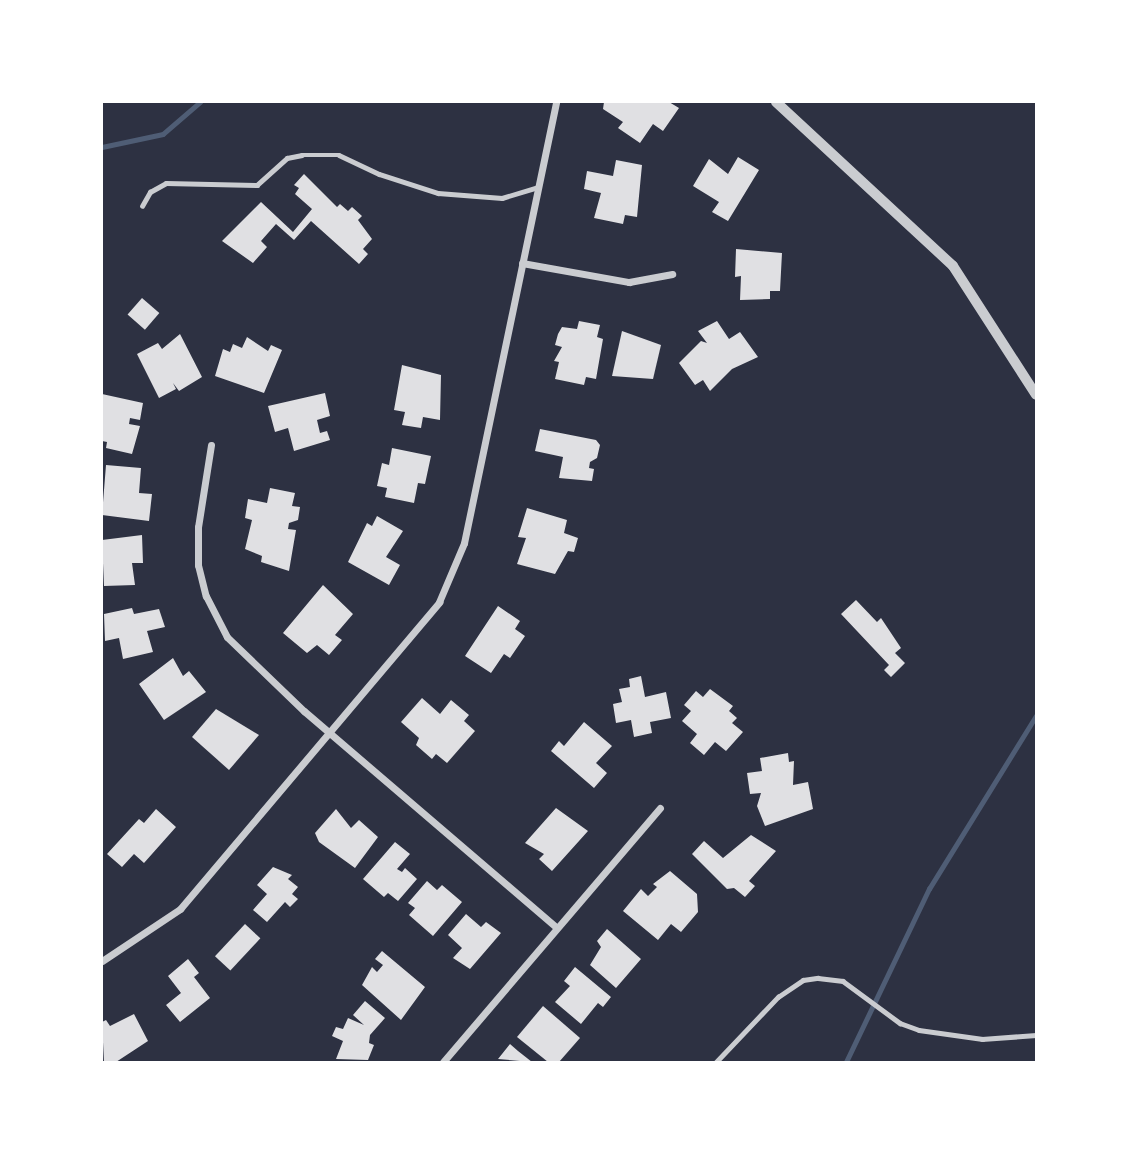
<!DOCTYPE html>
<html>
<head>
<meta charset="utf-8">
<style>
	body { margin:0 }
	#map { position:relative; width:1138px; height:1164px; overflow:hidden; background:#2d3142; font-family:Lato,sans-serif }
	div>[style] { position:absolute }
	.stream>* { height:4.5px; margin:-2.25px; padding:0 2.25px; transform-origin:2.25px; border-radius:2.25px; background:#4f5d75 }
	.building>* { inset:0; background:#e0e0e3; transform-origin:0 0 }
	.service>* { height:4.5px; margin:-2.25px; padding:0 2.25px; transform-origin:2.25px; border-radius:2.25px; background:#caccd0 }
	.minor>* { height:7px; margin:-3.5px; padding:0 3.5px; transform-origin:3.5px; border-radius:3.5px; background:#caccd0 }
	.tertiary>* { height:10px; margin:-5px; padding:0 5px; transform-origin:5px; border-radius:5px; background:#caccd0 }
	span { translate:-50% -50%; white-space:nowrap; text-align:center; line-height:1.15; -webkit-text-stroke:7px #fff; paint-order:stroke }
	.frame { position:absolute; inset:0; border:103px solid #fff; pointer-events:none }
</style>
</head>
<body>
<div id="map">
	<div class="stream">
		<i style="left:102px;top:147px;width:62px;rotate:-12deg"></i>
		<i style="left:163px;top:134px;width:49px;rotate:-40.9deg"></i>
		<i style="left:846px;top:1062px;width:192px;rotate:-64.4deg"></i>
		<i style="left:929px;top:889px;width:203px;rotate:-58.3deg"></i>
	</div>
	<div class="building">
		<i style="clip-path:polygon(604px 102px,669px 102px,679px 108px,663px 131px,653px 124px,640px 143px,618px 128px,623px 122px,603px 109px)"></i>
		<i style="clip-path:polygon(738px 157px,759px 170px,728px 221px,712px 212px,719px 202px,693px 186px,709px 159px,728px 174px)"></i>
		<i style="clip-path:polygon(616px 160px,642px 165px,637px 217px,625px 215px,623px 224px,594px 218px,601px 193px,584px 189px,587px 171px,613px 176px)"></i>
		<i style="clip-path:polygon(304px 174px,337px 207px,340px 204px,348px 211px,352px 207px,362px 216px,358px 220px,372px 239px,363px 249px,368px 254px,359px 264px,311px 221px,294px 240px,276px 224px,261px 241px,267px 247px,253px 263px,222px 241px,261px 202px,293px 232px,312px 209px,295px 194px,299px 188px,294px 185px)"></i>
		<i style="clip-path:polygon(736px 249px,782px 253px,780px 291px,770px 291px,770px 299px,740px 300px,741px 276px,735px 277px)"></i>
		<i style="left:142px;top:298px;width:23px;height:22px;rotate:41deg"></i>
		<i style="clip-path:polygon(579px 321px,600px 325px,597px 337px,603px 339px,596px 379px,586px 377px,584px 385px,555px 379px,559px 362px,554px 361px,562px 347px,555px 345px,558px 334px,562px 327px,577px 329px)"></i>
		<i style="clip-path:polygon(717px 321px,729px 339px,740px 332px,758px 357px,732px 369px,710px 391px,703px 380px,695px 385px,679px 363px,701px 341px,707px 343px,698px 331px)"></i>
		<i style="clip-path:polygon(622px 331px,661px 345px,653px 379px,612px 376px)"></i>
		<i style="clip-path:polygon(180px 334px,202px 377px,179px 391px,173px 383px,176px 389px,159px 398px,137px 354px,158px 343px,162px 349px)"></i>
		<i style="clip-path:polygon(247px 337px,268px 351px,271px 345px,282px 350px,264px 393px,215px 376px,223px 349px,230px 352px,233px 344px,242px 348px)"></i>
		<i style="clip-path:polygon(402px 365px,441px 375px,440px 420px,423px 417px,421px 428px,402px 425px,405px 412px,394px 410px)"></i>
		<i style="clip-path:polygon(325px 393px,330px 416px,317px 420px,320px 433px,327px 431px,330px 440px,294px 451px,288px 428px,275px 432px,268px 406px)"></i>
		<i style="clip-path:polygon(102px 394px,143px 403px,140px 420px,130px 418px,129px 424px,140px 426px,132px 454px,106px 448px,107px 442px,102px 441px)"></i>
		<i style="clip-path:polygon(540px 429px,596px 440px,600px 445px,597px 458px,590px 462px,589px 468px,594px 469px,592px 481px,559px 478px,563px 457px,535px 451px)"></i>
		<i style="clip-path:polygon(392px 448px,431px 456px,425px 484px,418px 483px,414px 503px,385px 497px,387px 488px,377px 486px,382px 463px,389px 465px)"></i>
		<i style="clip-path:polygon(106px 465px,141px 468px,139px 493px,152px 494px,149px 521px,102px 515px)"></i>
		<i style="clip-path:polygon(270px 488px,295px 493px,292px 506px,300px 507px,298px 520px,289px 523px,288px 529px,296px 530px,289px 571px,261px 562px,262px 556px,245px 549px,252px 520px,245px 518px,248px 499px,267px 503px)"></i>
		<i style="clip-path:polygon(527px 508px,567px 520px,564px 533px,578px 538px,574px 552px,568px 551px,555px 574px,517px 564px,526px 538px,518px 537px)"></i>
		<i style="clip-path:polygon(377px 516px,403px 531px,386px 557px,400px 565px,389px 585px,348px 562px,367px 523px,372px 526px)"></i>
		<i style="clip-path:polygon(142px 535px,143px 563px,132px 563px,135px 585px,104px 586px,102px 540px)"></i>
		<i style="clip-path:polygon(323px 585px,353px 614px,335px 635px,342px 640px,329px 655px,317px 645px,307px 653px,283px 633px)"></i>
		<i style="clip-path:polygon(856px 600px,877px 622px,881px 618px,901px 648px,895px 653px,905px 663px,891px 677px,884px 670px,889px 665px,841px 614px)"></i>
		<i style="clip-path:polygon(498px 606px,520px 621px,515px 629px,525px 636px,510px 658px,504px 654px,491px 673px,465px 656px)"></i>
		<i style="clip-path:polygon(132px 608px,134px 614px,159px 609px,165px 627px,147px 631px,153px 652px,123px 659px,119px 638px,105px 641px,104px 614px)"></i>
		<i style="clip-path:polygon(173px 658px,183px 676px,189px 671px,206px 692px,164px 720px,139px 684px)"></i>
		<i style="clip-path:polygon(641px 676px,645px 697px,666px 692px,671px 718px,650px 722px,652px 733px,634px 737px,631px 720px,616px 723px,613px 704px,622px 702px,619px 689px,630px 687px,629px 679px)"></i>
		<i style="clip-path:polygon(710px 689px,733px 706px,729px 711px,737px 718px,732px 723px,743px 732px,726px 751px,715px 742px,704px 755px,690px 743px,697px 734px,682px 721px,691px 711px,684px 705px,696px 691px,703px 697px)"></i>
		<i style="clip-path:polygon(422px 698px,440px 714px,451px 700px,469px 715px,464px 721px,475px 731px,447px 763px,436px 754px,432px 759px,416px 745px,419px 738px,401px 722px)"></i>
		<i style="clip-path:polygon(216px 709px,259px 735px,229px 770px,192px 737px)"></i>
		<i style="clip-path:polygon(584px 722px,612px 746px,596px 763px,607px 773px,594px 788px,551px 751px,559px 741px,564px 746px)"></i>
		<i style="clip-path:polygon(788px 753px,789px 762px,794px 761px,793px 785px,808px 782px,813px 809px,765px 826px,757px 806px,761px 793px,750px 794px,747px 773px,762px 771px,760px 758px)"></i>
		<i style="clip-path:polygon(556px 808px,588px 831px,552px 871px,539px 859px,544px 854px,525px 843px)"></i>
		<i style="clip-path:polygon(156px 809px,176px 827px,144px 863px,134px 854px,122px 867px,107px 854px,139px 819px,144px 823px)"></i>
		<i style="clip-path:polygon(336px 809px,351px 828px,359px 820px,378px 837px,355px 868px,319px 842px,315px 833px)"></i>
		<i style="clip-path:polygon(751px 835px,776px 851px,749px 881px,755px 886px,745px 897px,734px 888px,727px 889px,692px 854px,704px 841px,723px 858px)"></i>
		<i style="clip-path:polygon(395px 842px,410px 854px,397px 869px,402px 872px,405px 868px,417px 879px,398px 901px,388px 893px,384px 897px,363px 879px)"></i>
		<i style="clip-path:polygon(273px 867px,292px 875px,288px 879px,298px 887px,292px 894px,298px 899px,290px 907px,285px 902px,267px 922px,253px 910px,267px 894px,257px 885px)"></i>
		<i style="clip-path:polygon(670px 871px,697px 894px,698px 912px,681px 932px,671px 924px,658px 940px,623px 911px,641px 889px,648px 896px,657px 887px,653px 884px)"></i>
		<i style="clip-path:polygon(427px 881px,437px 890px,442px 885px,462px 902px,433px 936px,409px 915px,415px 908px,408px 903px)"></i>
		<i style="clip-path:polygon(466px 914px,481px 927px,486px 922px,501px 933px,470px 969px,453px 958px,462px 948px,448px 935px)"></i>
		<i style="left:245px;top:924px;width:21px;height:44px;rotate:43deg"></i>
		<i style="clip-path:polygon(607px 929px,641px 959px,616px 988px,590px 965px,601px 947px,597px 941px)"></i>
		<i style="clip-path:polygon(382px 951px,425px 987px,401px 1020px,362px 985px,372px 967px,377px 972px,383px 965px,375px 959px)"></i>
		<i style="clip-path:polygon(188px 959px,199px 973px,194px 977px,210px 998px,180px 1022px,166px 1005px,181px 993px,168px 976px)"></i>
		<i style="clip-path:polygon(575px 967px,611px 997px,603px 1007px,598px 1003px,581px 1024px,555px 1002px,570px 986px,564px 981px)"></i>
		<i style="clip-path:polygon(365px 1001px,385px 1018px,370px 1035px,369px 1043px,374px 1045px,368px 1060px,336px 1059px,343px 1041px,332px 1036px,336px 1027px,343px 1029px,348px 1018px,364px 1025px,353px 1015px)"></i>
		<i style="clip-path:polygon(543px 1006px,580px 1038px,559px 1062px,548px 1062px,517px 1037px)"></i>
		<i style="clip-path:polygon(134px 1014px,148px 1041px,116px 1062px,104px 1062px,102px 1022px,106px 1020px,110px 1026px)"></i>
		<i style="clip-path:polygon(510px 1044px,518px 1051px,532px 1062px,498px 1059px)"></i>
	</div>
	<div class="service">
		<i style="left:142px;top:206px;width:16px;rotate:-60deg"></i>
		<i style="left:150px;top:192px;width:18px;rotate:-29deg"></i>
		<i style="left:166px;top:183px;width:91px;rotate:1.3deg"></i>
		<i style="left:257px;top:185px;width:40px;rotate:-42deg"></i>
		<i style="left:287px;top:158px;width:15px;rotate:-11deg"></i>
		<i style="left:302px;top:155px;width:37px"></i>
		<i style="left:339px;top:155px;width:44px;rotate:25.4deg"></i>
		<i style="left:379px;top:174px;width:62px;rotate:17.9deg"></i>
		<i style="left:438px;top:193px;width:64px;rotate:4.5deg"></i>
		<i style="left:502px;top:198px;width:37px;rotate:-17deg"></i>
		<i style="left:716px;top:1062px;width:90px;rotate:-46.4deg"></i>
		<i style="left:778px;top:997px;width:30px;rotate:-34deg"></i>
		<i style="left:803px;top:980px;width:15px;rotate:-8deg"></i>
		<i style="left:818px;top:978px;width:25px;rotate:7deg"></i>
		<i style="left:843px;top:981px;width:71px;rotate:36.4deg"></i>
		<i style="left:900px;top:1023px;width:20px;rotate:20deg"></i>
		<i style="left:919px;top:1030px;width:64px;rotate:8.1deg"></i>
		<i style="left:982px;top:1039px;width:54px;rotate:-4.2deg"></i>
	</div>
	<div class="minor">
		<i style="left:522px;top:263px;width:109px;rotate:10.1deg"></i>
		<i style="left:629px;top:282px;width:44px;rotate:-10.5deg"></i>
		<i style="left:211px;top:445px;width:83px;rotate:99deg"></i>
		<i style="left:198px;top:527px;width:38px;rotate:90deg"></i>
		<i style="left:198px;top:565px;width:32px;rotate:76deg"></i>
		<i style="left:206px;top:596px;width:46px;rotate:62.9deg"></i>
		<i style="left:227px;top:637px;width:107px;rotate:43.9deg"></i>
		<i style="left:304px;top:711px;width:332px;rotate:40.6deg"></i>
		<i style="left:102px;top:961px;width:94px;rotate:-33.7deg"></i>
		<i style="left:180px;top:909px;width:402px;rotate:-49.8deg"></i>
		<i style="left:439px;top:602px;width:64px;rotate:-67deg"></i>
		<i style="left:464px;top:543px;width:450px;rotate:-78.2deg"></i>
		<i style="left:443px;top:1062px;width:334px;rotate:-49.5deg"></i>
	</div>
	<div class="tertiary">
		<i style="left:776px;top:102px;width:241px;rotate:42.8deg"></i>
		<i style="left:953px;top:266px;width:153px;rotate:57.2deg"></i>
	</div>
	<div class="frame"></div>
</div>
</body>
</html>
